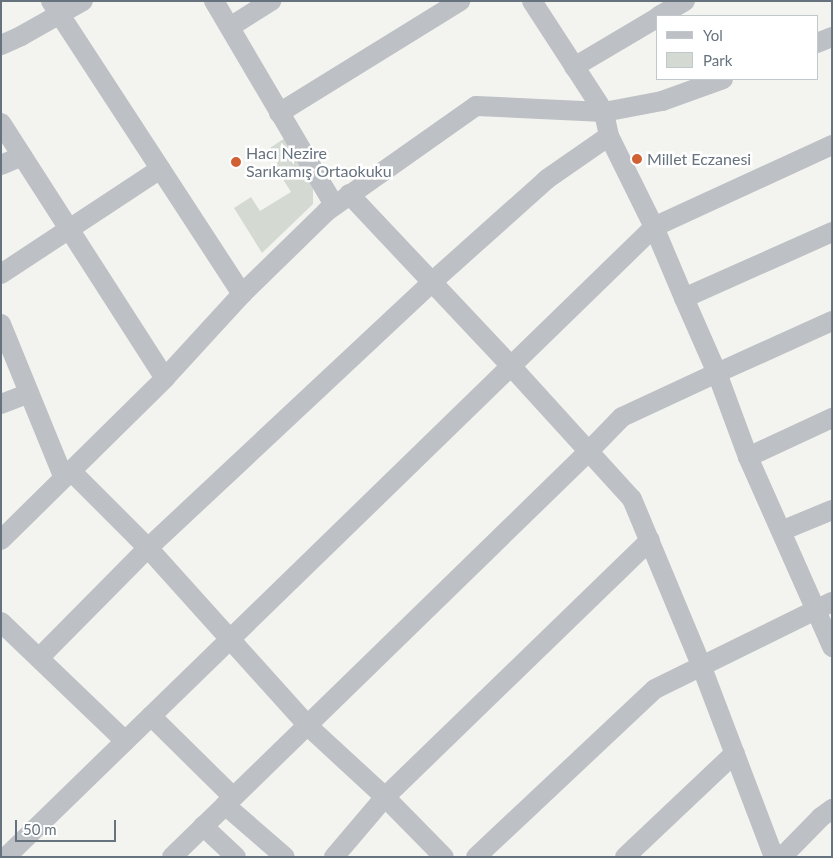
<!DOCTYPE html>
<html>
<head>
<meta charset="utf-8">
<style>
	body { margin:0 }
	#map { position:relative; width:833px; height:858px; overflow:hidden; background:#f3f4f0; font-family:Lato,sans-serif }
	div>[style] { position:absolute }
	.green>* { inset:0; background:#d4dad2 }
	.minor>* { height:20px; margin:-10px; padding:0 10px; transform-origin:10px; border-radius:10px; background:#bdc0c4 }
	.dots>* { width:14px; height:14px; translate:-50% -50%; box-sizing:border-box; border:2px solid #fff; border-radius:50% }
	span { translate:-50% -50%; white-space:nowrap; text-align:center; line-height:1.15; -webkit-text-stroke:5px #fff; paint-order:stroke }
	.poi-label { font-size:16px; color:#66727e }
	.left { translate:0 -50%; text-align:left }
	.frame { position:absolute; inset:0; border:2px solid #66727e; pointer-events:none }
	.legend { position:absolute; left:656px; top:15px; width:162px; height:65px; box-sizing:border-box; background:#fff; border:1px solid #c2c7cb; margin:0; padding:6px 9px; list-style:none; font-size:15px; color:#66727e }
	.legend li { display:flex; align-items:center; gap:10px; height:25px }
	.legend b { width:25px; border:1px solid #c2c7cb }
	.scale { position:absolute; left:15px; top:820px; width:101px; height:22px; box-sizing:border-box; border:2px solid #66727e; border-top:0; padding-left:6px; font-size:15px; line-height:18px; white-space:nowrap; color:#66727e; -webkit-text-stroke:4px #fff; paint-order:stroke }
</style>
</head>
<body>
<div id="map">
	<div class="green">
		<i style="clip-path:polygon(285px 138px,313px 187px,313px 204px,262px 253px,234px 208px,251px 197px,260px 211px,291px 192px,274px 165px,278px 162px,270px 148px)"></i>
	</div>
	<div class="minor">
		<i style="left:51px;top:1px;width:350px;rotate:56.9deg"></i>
		<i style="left:214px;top:1px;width:237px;rotate:59.5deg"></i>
		<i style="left:659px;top:16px;width:30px;rotate:-30deg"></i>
		<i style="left:230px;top:27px;width:49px;rotate:-32.4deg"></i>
		<i style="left:817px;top:43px;width:16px;rotate:-22deg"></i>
		<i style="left:1px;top:45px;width:22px;rotate:-24deg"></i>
		<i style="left:21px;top:36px;width:71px;rotate:-29.4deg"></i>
		<i style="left:574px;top:67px;width:96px;rotate:-30.6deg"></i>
		<i style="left:279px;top:113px;width:213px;rotate:-31.7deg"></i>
		<i style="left:1px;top:123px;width:303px;rotate:57.3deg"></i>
		<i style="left:832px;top:145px;width:196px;rotate:155.3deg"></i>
		<i style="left:654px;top:227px;width:77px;rotate:67.1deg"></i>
		<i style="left:684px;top:298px;width:162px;rotate:-24deg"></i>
		<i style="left:1px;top:165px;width:23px;rotate:-23deg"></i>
		<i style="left:349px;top:194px;width:235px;rotate:46.7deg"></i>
		<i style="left:510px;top:365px;width:181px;rotate:47.7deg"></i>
		<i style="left:632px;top:499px;width:180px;rotate:67.4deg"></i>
		<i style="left:701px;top:665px;width:205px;rotate:69.2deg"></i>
		<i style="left:1px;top:274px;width:191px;rotate:-33.4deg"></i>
		<i style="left:684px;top:298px;width:82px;rotate:66.3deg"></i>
		<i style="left:717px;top:373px;width:126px;rotate:-24.3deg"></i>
		<i style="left:1px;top:324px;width:166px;rotate:67.8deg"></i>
		<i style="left:1px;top:404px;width:30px;rotate:-21deg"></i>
		<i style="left:748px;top:457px;width:208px;rotate:66.1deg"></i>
		<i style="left:71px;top:471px;width:109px;rotate:45deg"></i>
		<i style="left:148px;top:548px;width:239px;rotate:48deg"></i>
		<i style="left:308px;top:726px;width:105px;rotate:42.7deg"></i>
		<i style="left:385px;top:797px;width:84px;rotate:45.5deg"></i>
		<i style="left:781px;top:531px;width:55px;rotate:-22.4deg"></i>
		<i style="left:1px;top:540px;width:231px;rotate:-44.6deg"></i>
		<i style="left:165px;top:378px;width:114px;rotate:-47.5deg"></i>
		<i style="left:242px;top:294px;width:119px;rotate:-44.3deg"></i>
		<i style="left:327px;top:211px;width:182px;rotate:-35.2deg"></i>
		<i style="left:476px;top:106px;width:128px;rotate:2.7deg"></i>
		<i style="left:604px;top:112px;width:59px;rotate:-10.7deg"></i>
		<i style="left:662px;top:101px;width:65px;rotate:-19.8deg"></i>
		<i style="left:1px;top:622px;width:172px;rotate:43.8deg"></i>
		<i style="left:39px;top:658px;width:155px;rotate:-45.3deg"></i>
		<i style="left:148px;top:548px;width:389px;rotate:-43.1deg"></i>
		<i style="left:432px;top:282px;width:154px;rotate:-41.8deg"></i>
		<i style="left:547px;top:179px;width:75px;rotate:-34.7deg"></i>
		<i style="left:151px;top:716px;width:115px;rotate:44.6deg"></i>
		<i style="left:225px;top:805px;width:79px;rotate:40.9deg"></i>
		<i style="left:203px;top:826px;width:45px;rotate:43.2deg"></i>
		<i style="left:6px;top:857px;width:904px;rotate:-44.19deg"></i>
		<i style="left:654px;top:227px;width:102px;rotate:-116.3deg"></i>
		<i style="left:609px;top:136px;width:25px;rotate:-102deg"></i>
		<i style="left:604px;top:112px;width:132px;rotate:-123deg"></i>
		<i style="left:172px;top:857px;width:582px;rotate:-44.23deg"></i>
		<i style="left:589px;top:451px;width:47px;rotate:-45.9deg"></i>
		<i style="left:622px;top:417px;width:105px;rotate:-24.9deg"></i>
		<i style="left:717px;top:373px;width:90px;rotate:69.7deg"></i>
		<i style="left:748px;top:457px;width:93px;rotate:-24.9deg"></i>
		<i style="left:334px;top:857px;width:79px;rotate:-49.6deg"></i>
		<i style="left:385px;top:797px;width:369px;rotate:-44.1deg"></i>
		<i style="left:476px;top:857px;width:245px;rotate:-43.2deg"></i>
		<i style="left:655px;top:689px;width:197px;rotate:-26.2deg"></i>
		<i style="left:625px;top:857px;width:151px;rotate:-43.4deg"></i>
		<i style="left:782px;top:857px;width:56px;rotate:-45.7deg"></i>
		<i style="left:821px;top:817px;width:14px;rotate:-36deg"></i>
	</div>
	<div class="dots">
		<i style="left:637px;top:159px;background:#d16033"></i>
		<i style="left:236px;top:162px;background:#d16033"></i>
	</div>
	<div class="poi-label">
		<span class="left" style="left:246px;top:162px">Hacı Nezire<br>Sarıkamış Ortaokuku</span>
		<span class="left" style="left:647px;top:159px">Millet Eczanesi</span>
	</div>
	<div class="frame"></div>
	<ul class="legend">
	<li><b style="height:6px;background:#bdc0c4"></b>Yol</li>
	<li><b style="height:14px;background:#d4dad2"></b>Park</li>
	</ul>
	<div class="scale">50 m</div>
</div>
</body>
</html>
